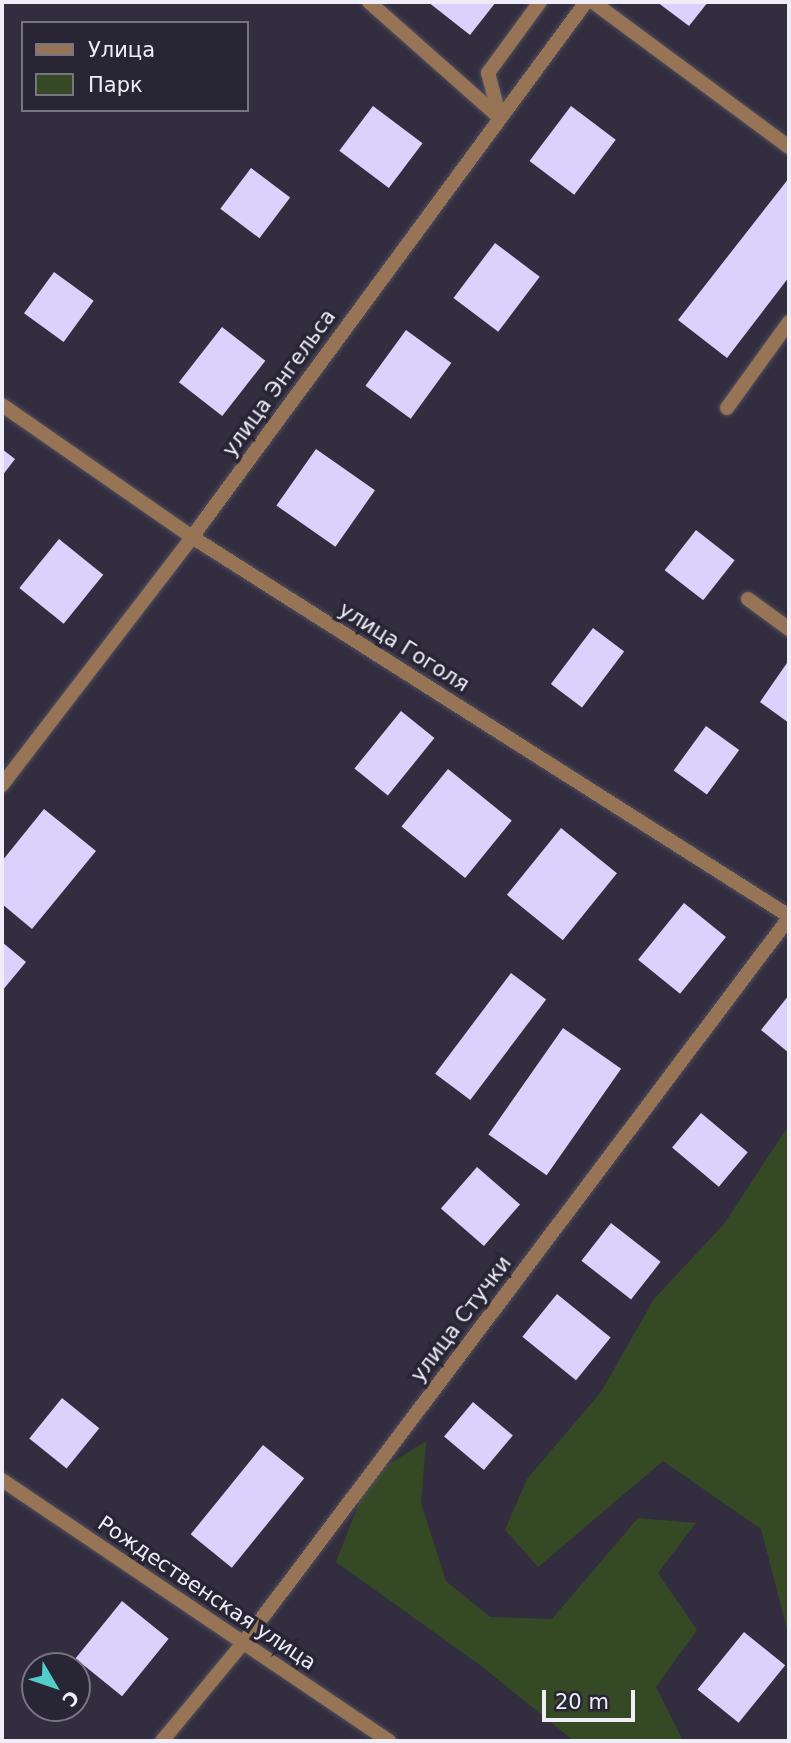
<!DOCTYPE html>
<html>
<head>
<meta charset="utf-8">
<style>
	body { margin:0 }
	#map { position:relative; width:791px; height:1743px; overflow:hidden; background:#322e3f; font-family:"DejaVu Sans",sans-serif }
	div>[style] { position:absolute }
	.green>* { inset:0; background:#354924 }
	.building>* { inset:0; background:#dbd1fd; transform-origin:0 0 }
	.roads { filter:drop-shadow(0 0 2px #504d5d) drop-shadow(0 0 2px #504d5d) }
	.lane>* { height:14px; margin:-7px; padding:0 7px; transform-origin:7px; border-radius:7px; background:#967455 }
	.street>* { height:14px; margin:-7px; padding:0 7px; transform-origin:7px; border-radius:7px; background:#967455 }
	span { translate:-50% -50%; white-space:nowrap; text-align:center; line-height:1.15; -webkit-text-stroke:7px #282535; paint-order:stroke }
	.street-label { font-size:21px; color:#efedf8 }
	.frame { position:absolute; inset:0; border:4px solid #efedf8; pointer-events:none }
	.legend { position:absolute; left:21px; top:21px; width:228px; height:91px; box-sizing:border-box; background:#282535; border:2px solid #787583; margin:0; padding:9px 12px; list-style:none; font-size:21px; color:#efedf8 }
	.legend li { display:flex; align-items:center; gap:14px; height:35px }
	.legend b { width:35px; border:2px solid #787583 }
	.north { position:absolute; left:21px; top:1652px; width:70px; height:70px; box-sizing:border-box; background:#282535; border:2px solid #787583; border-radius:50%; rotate:129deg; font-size:19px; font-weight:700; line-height:28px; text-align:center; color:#efedf8 }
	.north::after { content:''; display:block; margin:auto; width:24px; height:32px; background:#53cdcb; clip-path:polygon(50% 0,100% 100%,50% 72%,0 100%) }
	.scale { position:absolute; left:542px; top:1690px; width:93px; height:32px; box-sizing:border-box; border:4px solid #efedf8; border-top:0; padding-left:9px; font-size:21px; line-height:24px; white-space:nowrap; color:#efedf8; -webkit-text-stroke:5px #282535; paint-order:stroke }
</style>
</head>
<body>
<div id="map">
	<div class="green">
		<i style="clip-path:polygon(789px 1125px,789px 1637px,761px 1529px,663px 1461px,538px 1567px,505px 1530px,527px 1479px,601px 1392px,654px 1299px,724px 1224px)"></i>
		<i style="clip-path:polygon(426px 1441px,421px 1503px,446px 1581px,490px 1617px,552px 1619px,638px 1518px,696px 1523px,658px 1573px,697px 1630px,656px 1687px,683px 1741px,574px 1741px,480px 1665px,336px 1562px,369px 1477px)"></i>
	</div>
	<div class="building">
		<i style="clip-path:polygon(428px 2px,496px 2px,470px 35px)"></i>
		<i style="clip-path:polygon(657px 2px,708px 2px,689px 26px)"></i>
		<i style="left:373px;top:106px;width:62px;height:56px;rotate:37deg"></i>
		<i style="left:571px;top:106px;width:56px;height:69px;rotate:37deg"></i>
		<i style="left:251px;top:168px;width:49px;height:51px;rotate:37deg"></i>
		<i style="clip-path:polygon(789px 178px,789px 277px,727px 358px,678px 320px)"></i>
		<i style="left:495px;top:243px;width:56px;height:69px;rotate:37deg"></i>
		<i style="left:54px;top:272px;width:49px;height:51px;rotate:36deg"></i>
		<i style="left:222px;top:327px;width:55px;height:70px;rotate:38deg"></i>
		<i style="left:406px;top:330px;width:56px;height:69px;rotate:36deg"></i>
		<i style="clip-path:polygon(2px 449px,15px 459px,2px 476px)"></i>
		<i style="left:316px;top:449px;width:72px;height:69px;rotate:35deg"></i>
		<i style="left:696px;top:530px;width:49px;height:51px;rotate:38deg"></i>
		<i style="left:59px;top:539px;width:57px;height:63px;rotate:39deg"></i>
		<i style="left:593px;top:628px;width:39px;height:70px;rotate:37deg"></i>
		<i style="clip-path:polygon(789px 660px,789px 723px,760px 702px)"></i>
		<i style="left:401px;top:711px;width:43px;height:74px;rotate:39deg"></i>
		<i style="left:706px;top:726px;width:41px;height:55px;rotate:36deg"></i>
		<i style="left:448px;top:769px;width:82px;height:74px;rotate:39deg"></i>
		<i style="clip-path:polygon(44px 809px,96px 851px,32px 929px,2px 904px,2px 861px)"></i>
		<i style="left:561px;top:828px;width:72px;height:86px;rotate:39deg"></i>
		<i style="left:684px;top:903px;width:54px;height:73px;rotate:39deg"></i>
		<i style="clip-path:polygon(2px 942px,26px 962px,2px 991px)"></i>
		<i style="left:511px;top:973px;width:44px;height:126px;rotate:37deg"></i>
		<i style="clip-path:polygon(789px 995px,789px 1053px,761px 1030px)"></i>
		<i style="left:563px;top:1028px;width:71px;height:130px;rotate:35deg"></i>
		<i style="left:701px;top:1113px;width:61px;height:45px;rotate:40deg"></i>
		<i style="left:477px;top:1167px;width:57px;height:55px;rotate:41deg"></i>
		<i style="left:611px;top:1223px;width:63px;height:48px;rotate:38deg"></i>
		<i style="left:557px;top:1294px;width:69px;height:55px;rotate:39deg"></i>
		<i style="left:62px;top:1398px;width:48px;height:52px;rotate:39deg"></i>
		<i style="left:473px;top:1402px;width:52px;height:45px;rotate:40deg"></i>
		<i style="left:263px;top:1445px;width:53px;height:115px;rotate:39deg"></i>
		<i style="left:122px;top:1601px;width:60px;height:74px;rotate:39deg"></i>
		<i style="left:744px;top:1632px;width:53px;height:74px;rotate:39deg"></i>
	</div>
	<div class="roads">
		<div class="lane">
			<i style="left:369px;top:2px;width:175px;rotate:41.5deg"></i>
			<i style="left:500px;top:118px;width:47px;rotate:-104.9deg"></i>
			<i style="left:488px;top:73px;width:88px;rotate:-53.8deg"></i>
			<i style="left:593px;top:2px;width:244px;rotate:36.5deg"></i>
			<i style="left:727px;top:408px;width:106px;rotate:-54.2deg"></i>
			<i style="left:748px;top:599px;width:51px;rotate:36.2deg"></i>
		</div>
		<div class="street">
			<i style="left:2px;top:405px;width:231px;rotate:34.8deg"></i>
			<i style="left:192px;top:537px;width:707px;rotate:32.41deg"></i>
			<i style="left:2px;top:785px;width:312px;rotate:-52.5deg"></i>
			<i style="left:192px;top:537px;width:664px;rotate:-53.63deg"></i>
			<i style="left:2px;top:1480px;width:467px;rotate:34deg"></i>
			<i style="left:162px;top:1741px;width:129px;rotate:-50.4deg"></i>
			<i style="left:244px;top:1642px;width:906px;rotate:-53.03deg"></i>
		</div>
	</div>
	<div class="street-label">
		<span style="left:279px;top:383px;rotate:-54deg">улица Энгельса</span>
		<span style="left:404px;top:647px;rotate:32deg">улица Гоголя</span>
		<span style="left:461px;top:1319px;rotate:-53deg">улица Стучки</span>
		<span style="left:207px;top:1593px;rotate:34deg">Рождественская улица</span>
	</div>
	<div class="frame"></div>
	<ul class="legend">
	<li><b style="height:9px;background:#967455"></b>Улица</li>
	<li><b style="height:19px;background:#354924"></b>Парк</li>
	</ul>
	<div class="north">С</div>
	<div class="scale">20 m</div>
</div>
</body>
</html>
